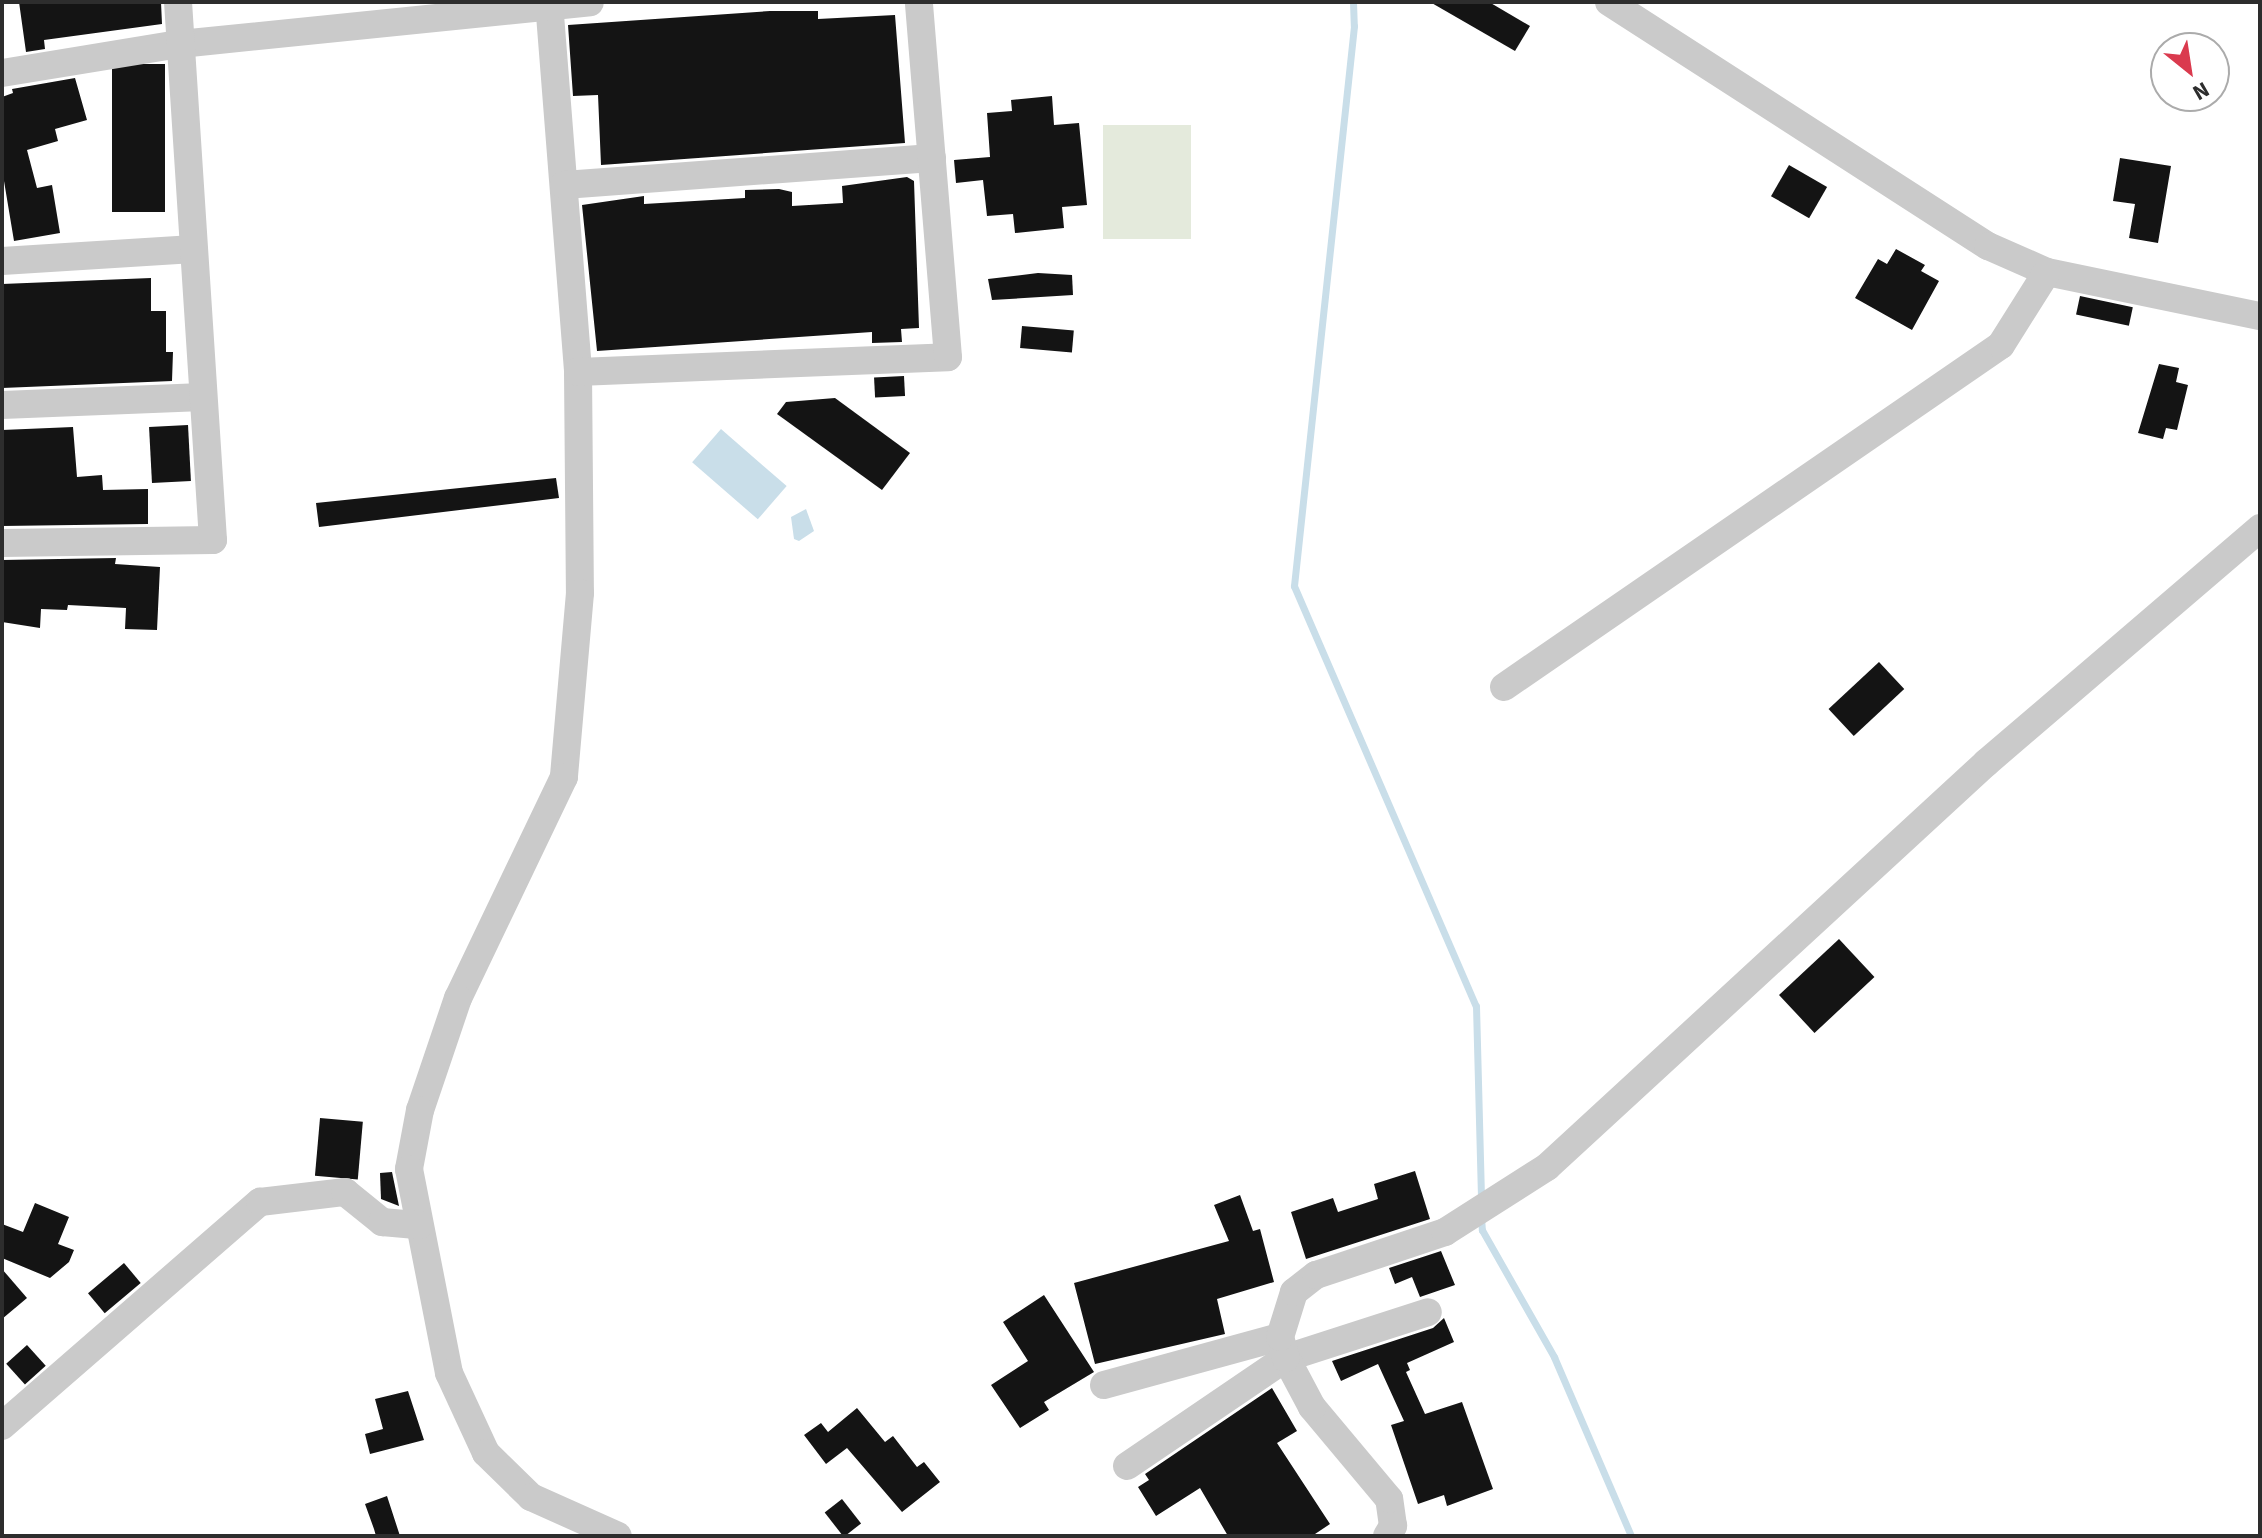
<!DOCTYPE html>
<html>
<head>
<meta charset="utf-8">
<style>
	body { margin:0 }
	#map { position:relative; width:2262px; height:1538px; overflow:hidden; background:#fff; font-family:"Source Sans 3",sans-serif }
	div>[style] { position:absolute }
	.green>* { inset:0; background:#e4eadc; transform-origin:0 0 }
	.water>* { inset:0; background:#c9dee9; transform-origin:0 0 }
	.stream>* { height:7px; margin:-3.5px; padding:0 3.5px; transform-origin:3.5px; border-radius:3.5px; background:#c9dee9 }
	.building>* { inset:0; background:#141414; transform-origin:0 0 }
	.street>* { height:28px; margin:-14px; padding:0 14px; transform-origin:14px; border-radius:14px; background:#cacaca }
	span { translate:-50% -50%; white-space:nowrap; text-align:center; line-height:1.15; -webkit-text-stroke:8px #fff; paint-order:stroke }
	.frame { position:absolute; inset:0; border:4px solid #2d2d2d; pointer-events:none }
	.north { position:absolute; left:2150px; top:32px; width:80px; height:80px; box-sizing:border-box; background:#fff; border:2px solid #ababab; border-radius:50%; rotate:150deg; font-size:22px; font-weight:700; line-height:32px; text-align:center; color:#2d2d2d }
	.north::after { content:''; display:block; margin:auto; width:28px; height:36px; background:#da3a4e; clip-path:polygon(50% 0,100% 100%,50% 72%,0 100%) }
</style>
</head>
<body>
<div id="map">
	<div class="green">
		<i style="left:1103px;top:125px;width:88px;height:114px"></i>
	</div>
	<div class="water">
		<i style="left:721px;top:429px;width:87px;height:44px;rotate:41deg"></i>
		<i style="clip-path:polygon(806px 509px,814px 531px,799px 541px,794px 539px,791px 517px)"></i>
	</div>
	<div class="stream">
		<i style="left:1353px;top:2px;width:24px;rotate:88deg"></i>
		<i style="left:1354px;top:26px;width:563px;rotate:96.12deg"></i>
		<i style="left:1294px;top:586px;width:458px;rotate:66.6deg"></i>
		<i style="left:1476px;top:1006px;width:195px;rotate:88.5deg"></i>
		<i style="left:1481px;top:1217px;width:13px;rotate:86deg"></i>
		<i style="left:1482px;top:1230px;width:146px;rotate:60.4deg"></i>
		<i style="left:1554px;top:1357px;width:195px;rotate:66.7deg"></i>
	</div>
	<div class="building">
		<i style="clip-path:polygon(19px 2px,161px 2px,162px 24px,44px 40px,45px 49px,26px 52px)"></i>
		<i style="clip-path:polygon(1430px 2px,1489px 2px,1530px 26px,1515px 51px)"></i>
		<i style="clip-path:polygon(770px 11px,818px 11px,818px 19px,895px 15px,905px 143px,601px 165px,598px 95px,573px 96px,568px 25px)"></i>
		<i style="left:165px;top:64px;width:148px;height:53px;rotate:90deg"></i>
		<i style="clip-path:polygon(75px 78px,87px 120px,55px 129px,58px 141px,27px 150px,37px 188px,52px 185px,60px 233px,14px 241px,2px 169px,2px 97px,13px 93px,12px 89px)"></i>
		<i style="clip-path:polygon(1052px 96px,1054px 125px,1079px 123px,1087px 205px,1062px 207px,1064px 228px,1015px 233px,1013px 214px,987px 216px,983px 180px,956px 183px,954px 160px,990px 157px,987px 113px,1012px 111px,1011px 100px)"></i>
		<i style="clip-path:polygon(2120px 158px,2171px 166px,2158px 243px,2129px 238px,2135px 204px,2113px 201px)"></i>
		<i style="left:1789px;top:165px;width:44px;height:36px;rotate:30deg"></i>
		<i style="clip-path:polygon(907px 177px,914px 181px,919px 328px,901px 329px,902px 342px,872px 343px,872px 332px,597px 351px,582px 205px,644px 196px,644px 204px,745px 198px,745px 190px,779px 189px,792px 192px,792px 206px,843px 203px,842px 186px)"></i>
		<i style="clip-path:polygon(1896px 249px,1925px 265px,1921px 271px,1939px 281px,1912px 330px,1855px 298px,1878px 259px,1887px 264px)"></i>
		<i style="clip-path:polygon(1038px 273px,1072px 275px,1073px 295px,992px 300px,988px 279px)"></i>
		<i style="clip-path:polygon(151px 278px,151px 311px,166px 311px,166px 352px,173px 352px,172px 381px,2px 388px,2px 284px)"></i>
		<i style="left:2080px;top:296px;width:54px;height:19px;rotate:12deg"></i>
		<i style="left:1022px;top:326px;width:52px;height:22px;rotate:5deg"></i>
		<i style="clip-path:polygon(2159px 364px,2179px 368px,2176px 382px,2188px 385px,2177px 430px,2166px 428px,2163px 439px,2138px 433px)"></i>
		<i style="left:904px;top:376px;width:20px;height:30px;rotate:87deg"></i>
		<i style="clip-path:polygon(835px 398px,910px 453px,882px 490px,777px 414px,786px 402px)"></i>
		<i style="left:188px;top:425px;width:56px;height:39px;rotate:87deg"></i>
		<i style="clip-path:polygon(73px 427px,77px 477px,102px 475px,103px 490px,148px 489px,148px 524px,2px 526px,2px 430px)"></i>
		<i style="clip-path:polygon(556px 478px,559px 498px,319px 527px,316px 503px)"></i>
		<i style="clip-path:polygon(116px 558px,115px 564px,160px 567px,157px 630px,125px 629px,126px 608px,68px 605px,67px 610px,41px 609px,40px 628px,2px 622px,2px 560px)"></i>
		<i style="left:1879px;top:662px;width:37px;height:69px;rotate:47deg"></i>
		<i style="left:1839px;top:939px;width:52px;height:82px;rotate:47deg"></i>
		<i style="left:320px;top:1118px;width:43px;height:58px;rotate:5deg"></i>
		<i style="clip-path:polygon(1415px 1171px,1430px 1219px,1306px 1259px,1291px 1212px,1333px 1198px,1338px 1212px,1378px 1199px,1374px 1184px)"></i>
		<i style="clip-path:polygon(392px 1172px,399px 1206px,381px 1199px,380px 1173px)"></i>
		<i style="clip-path:polygon(1240px 1195px,1253px 1231px,1260px 1229px,1274px 1282px,1217px 1299px,1225px 1334px,1095px 1364px,1074px 1283px,1229px 1241px,1214px 1205px)"></i>
		<i style="clip-path:polygon(35px 1203px,69px 1217px,58px 1244px,74px 1250px,69px 1262px,50px 1278px,2px 1258px,2px 1224px,23px 1232px)"></i>
		<i style="clip-path:polygon(1441px 1251px,1455px 1285px,1420px 1297px,1412px 1277px,1395px 1284px,1389px 1268px)"></i>
		<i style="left:124px;top:1263px;width:26px;height:47px;rotate:50deg"></i>
		<i style="clip-path:polygon(2px 1269px,27px 1298px,2px 1319px)"></i>
		<i style="clip-path:polygon(1044px 1295px,1094px 1372px,1044px 1402px,1049px 1410px,1020px 1428px,991px 1385px,1028px 1361px,1003px 1322px)"></i>
		<i style="clip-path:polygon(1444px 1318px,1454px 1342px,1407px 1363px,1410px 1370px,1406px 1372px,1425px 1414px,1462px 1402px,1493px 1489px,1447px 1506px,1444px 1495px,1418px 1504px,1391px 1425px,1404px 1421px,1378px 1364px,1341px 1381px,1332px 1361px,1433px 1328px)"></i>
		<i style="left:27px;top:1345px;width:28px;height:28px;rotate:48deg"></i>
		<i style="clip-path:polygon(1272px 1388px,1297px 1431px,1277px 1443px,1330px 1524px,1312px 1536px,1228px 1536px,1200px 1488px,1156px 1516px,1138px 1487px,1149px 1480px,1145px 1474px)"></i>
		<i style="clip-path:polygon(408px 1391px,424px 1440px,370px 1454px,365px 1434px,383px 1429px,375px 1399px)"></i>
		<i style="clip-path:polygon(857px 1408px,885px 1442px,893px 1436px,917px 1467px,924px 1462px,940px 1482px,902px 1512px,847px 1448px,826px 1464px,804px 1435px,821px 1423px,828px 1432px)"></i>
		<i style="clip-path:polygon(387px 1496px,400px 1536px,376px 1536px,374px 1529px,365px 1504px)"></i>
		<i style="left:842px;top:1499px;width:31px;height:22px;rotate:52deg"></i>
	</div>
	<div class="street">
		<i style="left:549px;top:2px;width:371px;rotate:85.5deg"></i>
		<i style="left:578px;top:372px;width:221px;rotate:89.5deg"></i>
		<i style="left:580px;top:593px;width:185px;rotate:95deg"></i>
		<i style="left:564px;top:777px;width:245px;rotate:115.6deg"></i>
		<i style="left:458px;top:998px;width:118px;rotate:108.7deg"></i>
		<i style="left:420px;top:1110px;width:60px;rotate:100.6deg"></i>
		<i style="left:409px;top:1169px;width:208px;rotate:78.9deg"></i>
		<i style="left:449px;top:1373px;width:88px;rotate:65.2deg"></i>
		<i style="left:486px;top:1453px;width:63px;rotate:44.4deg"></i>
		<i style="left:531px;top:1497px;width:95px;rotate:24.1deg"></i>
		<i style="left:1609px;top:2px;width:451px;rotate:32.8deg"></i>
		<i style="left:1988px;top:246px;width:64px;rotate:23.8deg"></i>
		<i style="left:2047px;top:272px;width:217px;rotate:11.7deg"></i>
		<i style="left:2px;top:73px;width:180px;rotate:-9.3deg"></i>
		<i style="left:180px;top:44px;width:412px;rotate:-5.8deg"></i>
		<i style="left:564px;top:185px;width:369px;rotate:-4.2deg"></i>
		<i style="left:2px;top:261px;width:192px;rotate:-3.6deg"></i>
		<i style="left:578px;top:372px;width:370px;rotate:-2.3deg"></i>
		<i style="left:948px;top:357px;width:356px;rotate:-94.7deg"></i>
		<i style="left:2px;top:405px;width:201px;rotate:-2.3deg"></i>
		<i style="left:2px;top:543px;width:211px;rotate:-0.8deg"></i>
		<i style="left:213px;top:540px;width:539px;rotate:-93.72deg"></i>
		<i style="left:1504px;top:687px;width:603px;rotate:-34.53deg"></i>
		<i style="left:2001px;top:345px;width:86px;rotate:-57.8deg"></i>
		<i style="left:1104px;top:1385px;width:182px;rotate:-15.3deg"></i>
		<i style="left:2px;top:1426px;width:342px;rotate:-41deg"></i>
		<i style="left:260px;top:1202px;width:86px;rotate:-6.7deg"></i>
		<i style="left:345px;top:1192px;width:48px;rotate:39deg"></i>
		<i style="left:382px;top:1222px;width:37px;rotate:5deg"></i>
		<i style="left:1127px;top:1466px;width:192px;rotate:-34.2deg"></i>
		<i style="left:1286px;top:1358px;width:149px;rotate:-17.9deg"></i>
		<i style="left:1387px;top:1536px;width:12px;rotate:-59deg"></i>
		<i style="left:1393px;top:1526px;width:27px;rotate:-98deg"></i>
		<i style="left:1389px;top:1499px;width:120px;rotate:-129.9deg"></i>
		<i style="left:1312px;top:1407px;width:55px;rotate:-118deg"></i>
		<i style="left:1286px;top:1358px;width:22px;rotate:-106deg"></i>
		<i style="left:1280px;top:1337px;width:47px;rotate:-72.7deg"></i>
		<i style="left:1294px;top:1292px;width:28px;rotate:-38deg"></i>
		<i style="left:1316px;top:1275px;width:136px;rotate:-18.4deg"></i>
		<i style="left:1445px;top:1232px;width:121px;rotate:-32.5deg"></i>
		<i style="left:1547px;top:1167px;width:597px;rotate:-42.62deg"></i>
		<i style="left:1986px;top:763px;width:361px;rotate:-40.6deg"></i>
	</div>
	<div class="frame"></div>
	<div class="north">N</div>
</div>
</body>
</html>
